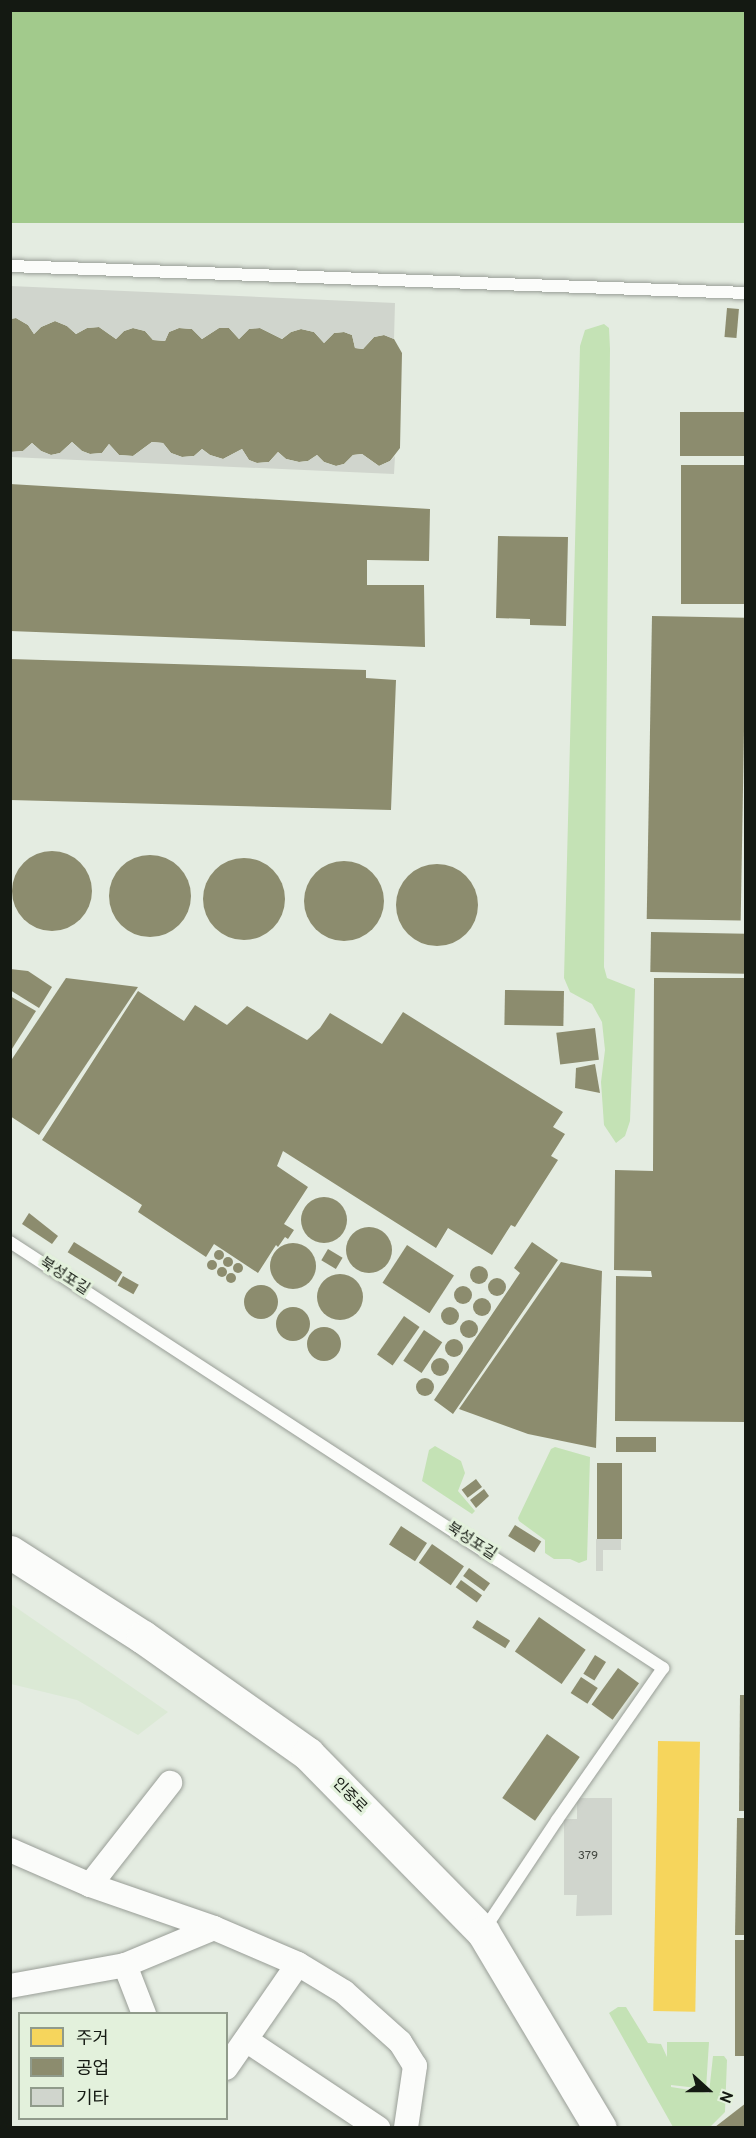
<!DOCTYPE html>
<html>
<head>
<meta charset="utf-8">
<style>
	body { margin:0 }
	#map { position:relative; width:756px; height:2138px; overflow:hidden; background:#e4ece1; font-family:Overpass,"Noto Sans KR",sans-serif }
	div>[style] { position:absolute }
	.built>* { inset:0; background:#dbe9d5 }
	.green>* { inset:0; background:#c4e2b5 }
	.water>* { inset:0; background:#a2ca8c; transform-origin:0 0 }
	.homes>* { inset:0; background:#f6d55c; transform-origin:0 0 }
	.industry>* { inset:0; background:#8c8c6e; transform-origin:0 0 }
	.round { border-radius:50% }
	.building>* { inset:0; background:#d0d5cd }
	.roads { filter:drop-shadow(0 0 2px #999e97) drop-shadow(0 0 2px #999e97) }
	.service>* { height:12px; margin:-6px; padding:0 6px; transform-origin:6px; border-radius:6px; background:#fbfcfa }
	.minor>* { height:24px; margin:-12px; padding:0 12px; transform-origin:12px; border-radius:12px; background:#fbfcfa }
	.secondary>* { height:33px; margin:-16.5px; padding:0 16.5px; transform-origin:16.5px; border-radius:16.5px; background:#fbfcfa }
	span { translate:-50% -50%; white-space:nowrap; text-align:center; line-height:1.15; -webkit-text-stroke:6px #e3f1dc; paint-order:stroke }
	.number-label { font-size:12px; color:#434841 }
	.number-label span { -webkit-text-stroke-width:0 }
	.street-label { font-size:15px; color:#141912 }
	.frame { position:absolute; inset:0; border:12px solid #141912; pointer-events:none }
	.legend { position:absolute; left:18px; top:2012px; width:210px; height:108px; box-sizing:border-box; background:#e3f1dc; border:2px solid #909b8b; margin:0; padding:8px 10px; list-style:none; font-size:18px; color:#141912 }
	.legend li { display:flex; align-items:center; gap:12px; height:30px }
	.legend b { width:30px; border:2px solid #909b8b }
	.north { position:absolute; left:678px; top:2060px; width:60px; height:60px; -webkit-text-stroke:4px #e3f1dc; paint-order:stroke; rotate:111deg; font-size:16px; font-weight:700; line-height:24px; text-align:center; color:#141912 }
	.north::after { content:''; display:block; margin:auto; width:21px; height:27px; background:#141912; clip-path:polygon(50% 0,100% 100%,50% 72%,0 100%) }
</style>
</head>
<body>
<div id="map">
	<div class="built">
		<i style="clip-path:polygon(11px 1604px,168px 1712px,138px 1735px,77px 1700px,11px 1684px)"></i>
	</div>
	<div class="green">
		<i style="clip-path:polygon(604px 324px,609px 328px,610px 349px,604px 967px,607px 978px,635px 989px,630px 1121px,625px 1136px,616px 1143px,604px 1125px,601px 1082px,605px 1050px,602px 1022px,592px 1004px,570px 992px,564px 978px,580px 346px,585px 330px)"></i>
		<i style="clip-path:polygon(435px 1446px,461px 1461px,465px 1473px,458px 1491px,475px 1511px,472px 1514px,422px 1481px,429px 1450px)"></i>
		<i style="clip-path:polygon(555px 1447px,590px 1457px,587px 1560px,579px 1563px,570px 1559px,554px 1559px,545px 1553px,545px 1540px,519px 1521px,518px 1518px,551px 1449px)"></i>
		<i style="clip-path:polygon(618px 2007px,626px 2007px,648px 2043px,661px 2044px,667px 2057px,667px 2042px,709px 2042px,706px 2089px,671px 2085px,671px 2087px,709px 2093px,713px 2056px,724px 2056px,727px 2060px,725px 2112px,710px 2127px,673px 2127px,609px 2013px)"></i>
	</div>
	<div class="water">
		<i style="left:11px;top:10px;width:734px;height:213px"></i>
	</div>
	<div class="homes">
		<i style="left:658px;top:1741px;width:42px;height:270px;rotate:1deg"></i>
	</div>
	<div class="industry">
		<i style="left:727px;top:308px;width:12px;height:29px;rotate:5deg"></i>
		<i style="clip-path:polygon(16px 318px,28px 325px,34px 334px,41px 327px,55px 321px,67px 326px,76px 334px,87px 328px,99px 327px,116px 339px,124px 331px,133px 328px,145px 331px,153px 340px,165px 341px,169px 332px,179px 328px,192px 329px,202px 339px,219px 328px,229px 328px,239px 339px,249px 329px,260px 328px,282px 339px,291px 332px,301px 329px,314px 332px,324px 343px,334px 333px,344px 332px,352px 335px,355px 348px,363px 349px,374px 337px,384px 335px,394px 339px,402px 353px,400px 448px,390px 461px,379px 466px,362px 454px,353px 455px,344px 464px,336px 466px,324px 462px,317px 455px,308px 461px,299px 462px,286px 459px,278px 452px,269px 462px,257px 463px,249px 460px,242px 449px,223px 459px,210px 455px,202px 449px,194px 456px,182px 457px,171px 453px,163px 443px,152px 442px,133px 456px,119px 455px,109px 444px,102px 453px,90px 454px,82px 451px,72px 442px,60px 453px,51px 455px,41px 451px,32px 443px,23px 451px,10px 452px,10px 319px)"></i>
		<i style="left:680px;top:412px;width:66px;height:44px"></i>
		<i style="left:681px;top:465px;width:65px;height:139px"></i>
		<i style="clip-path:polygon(10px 484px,430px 509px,429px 561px,367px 560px,367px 585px,424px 585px,425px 647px,10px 631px)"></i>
		<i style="clip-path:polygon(498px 536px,568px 537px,566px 626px,530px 625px,530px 619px,496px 618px)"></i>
		<i style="left:652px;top:616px;width:94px;height:303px;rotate:1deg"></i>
		<i style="clip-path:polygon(10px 659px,366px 670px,366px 678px,396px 680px,391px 810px,10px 800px)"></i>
		<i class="round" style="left:12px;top:851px;width:80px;height:80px"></i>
		<i class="round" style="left:109px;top:855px;width:82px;height:82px"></i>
		<i class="round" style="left:203px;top:858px;width:82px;height:82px"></i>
		<i class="round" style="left:304px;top:861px;width:80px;height:80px"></i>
		<i class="round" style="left:396px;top:864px;width:82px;height:82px"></i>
		<i style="left:651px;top:932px;width:95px;height:40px;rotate:1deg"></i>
		<i style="clip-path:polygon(10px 969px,28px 971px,52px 987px,39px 1008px,10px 990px)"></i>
		<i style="clip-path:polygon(66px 978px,138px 987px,39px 1135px,10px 1116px,10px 1062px)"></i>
		<i style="clip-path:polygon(654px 978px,746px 978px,746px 1422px,615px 1421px,616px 1276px,652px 1277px,651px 1271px,614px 1270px,615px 1170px,653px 1171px)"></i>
		<i style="left:505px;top:990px;width:59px;height:35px;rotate:1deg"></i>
		<i style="clip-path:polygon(138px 991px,184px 1021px,195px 1005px,227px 1025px,247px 1006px,307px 1040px,320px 1028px,330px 1013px,382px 1044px,403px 1012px,563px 1112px,553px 1127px,565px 1134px,551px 1156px,558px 1160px,515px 1227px,511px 1225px,492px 1255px,448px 1228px,436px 1248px,283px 1151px,277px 1166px,308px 1187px,284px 1224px,294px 1230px,288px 1239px,285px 1237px,278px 1247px,276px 1245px,258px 1273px,214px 1244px,206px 1257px,138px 1212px,142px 1205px,42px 1140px)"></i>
		<i style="clip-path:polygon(10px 996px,36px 1011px,10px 1052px)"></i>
		<i style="left:595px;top:1028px;width:32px;height:39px;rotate:83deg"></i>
		<i style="clip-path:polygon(595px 1064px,600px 1093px,575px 1088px,576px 1068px)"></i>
		<i class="round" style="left:301px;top:1197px;width:46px;height:46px"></i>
		<i style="clip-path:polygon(29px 1213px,58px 1236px,52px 1244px,22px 1224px)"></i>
		<i class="round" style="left:346px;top:1227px;width:46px;height:46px"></i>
		<i style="left:74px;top:1242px;width:57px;height:12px;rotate:32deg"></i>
		<i style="clip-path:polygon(532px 1242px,558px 1260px,453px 1414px,434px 1400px,520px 1273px,514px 1268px)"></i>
		<i class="round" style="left:270px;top:1243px;width:46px;height:46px"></i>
		<i style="left:407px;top:1245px;width:56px;height:45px;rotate:33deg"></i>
		<i style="left:328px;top:1249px;width:17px;height:13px;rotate:31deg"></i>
		<i class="round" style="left:214px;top:1250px;width:10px;height:10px"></i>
		<i class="round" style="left:223px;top:1257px;width:10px;height:10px"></i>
		<i class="round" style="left:207px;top:1260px;width:10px;height:10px"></i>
		<i style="clip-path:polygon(561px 1262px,602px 1271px,596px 1448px,528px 1434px,459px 1409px)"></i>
		<i class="round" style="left:233px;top:1263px;width:10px;height:10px"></i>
		<i class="round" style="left:470px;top:1266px;width:18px;height:18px"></i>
		<i class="round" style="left:217px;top:1267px;width:10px;height:10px"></i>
		<i class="round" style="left:226px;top:1273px;width:10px;height:10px"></i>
		<i class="round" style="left:317px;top:1274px;width:46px;height:46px"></i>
		<i style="left:123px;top:1276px;width:18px;height:11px;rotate:29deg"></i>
		<i class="round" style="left:488px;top:1278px;width:18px;height:18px"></i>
		<i class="round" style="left:244px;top:1285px;width:34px;height:34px"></i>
		<i class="round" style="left:454px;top:1286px;width:18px;height:18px"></i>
		<i class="round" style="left:473px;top:1298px;width:18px;height:18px"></i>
		<i class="round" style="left:276px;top:1307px;width:34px;height:34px"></i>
		<i class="round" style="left:441px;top:1307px;width:18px;height:18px"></i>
		<i style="left:404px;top:1316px;width:19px;height:47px;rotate:35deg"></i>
		<i class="round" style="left:460px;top:1320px;width:18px;height:18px"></i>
		<i class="round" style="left:307px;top:1327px;width:34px;height:34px"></i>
		<i style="left:424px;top:1330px;width:22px;height:37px;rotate:34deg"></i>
		<i class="round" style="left:445px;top:1339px;width:18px;height:18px"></i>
		<i class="round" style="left:431px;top:1358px;width:18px;height:18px"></i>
		<i class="round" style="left:416px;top:1378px;width:18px;height:18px"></i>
		<i style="left:616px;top:1437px;width:40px;height:15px"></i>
		<i style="left:597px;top:1463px;width:25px;height:76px"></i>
		<i style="left:476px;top:1479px;width:10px;height:18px;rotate:53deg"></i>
		<i style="clip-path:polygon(484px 1489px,489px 1496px,476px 1508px,470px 1500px)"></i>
		<i style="left:515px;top:1525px;width:31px;height:13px;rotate:32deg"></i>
		<i style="left:401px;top:1526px;width:31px;height:22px;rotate:33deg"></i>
		<i style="left:432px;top:1544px;width:39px;height:23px;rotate:35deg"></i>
		<i style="left:469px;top:1568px;width:26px;height:10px;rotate:36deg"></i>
		<i style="left:461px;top:1580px;width:26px;height:9px;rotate:36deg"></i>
		<i style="left:539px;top:1617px;width:57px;height:42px;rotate:35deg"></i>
		<i style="left:477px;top:1620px;width:39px;height:9px;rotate:32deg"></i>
		<i style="left:595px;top:1655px;width:13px;height:22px;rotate:32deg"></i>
		<i style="left:618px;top:1668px;width:26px;height:45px;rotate:36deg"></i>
		<i style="left:581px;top:1677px;width:20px;height:19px;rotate:33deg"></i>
		<i style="clip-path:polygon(740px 1695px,746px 1695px,746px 1811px,739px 1811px)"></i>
		<i style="left:547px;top:1734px;width:40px;height:78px;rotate:35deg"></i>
		<i style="clip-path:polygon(737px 1818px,746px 1818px,746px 1935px,735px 1935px)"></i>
		<i style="left:735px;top:1940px;width:11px;height:116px"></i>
		<i style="clip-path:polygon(746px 2103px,746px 2127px,715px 2127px)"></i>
	</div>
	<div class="building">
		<i style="clip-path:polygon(10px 286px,395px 303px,394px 339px,384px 335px,374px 337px,363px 349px,355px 348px,352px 335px,344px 332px,334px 333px,324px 343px,314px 332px,301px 329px,291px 332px,282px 339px,260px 328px,249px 329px,239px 339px,229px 328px,219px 328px,202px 339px,192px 329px,179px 328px,169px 332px,165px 341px,153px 340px,145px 331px,133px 328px,124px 331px,116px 339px,99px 327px,87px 328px,76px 334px,67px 326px,55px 321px,41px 327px,34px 334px,28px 325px,16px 318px,10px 319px)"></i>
		<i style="clip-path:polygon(72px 442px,82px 451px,90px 454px,102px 453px,109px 444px,119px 455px,133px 456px,152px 442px,163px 443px,171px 453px,182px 457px,194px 456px,202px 449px,210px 455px,223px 459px,242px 449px,249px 460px,257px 463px,269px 462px,278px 452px,286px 459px,299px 462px,308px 461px,317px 455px,324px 462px,336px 466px,344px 464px,353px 455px,362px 454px,379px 466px,390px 461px,395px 456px,394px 474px,10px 457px,10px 452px,23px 451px,32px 443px,41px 451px,51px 455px,60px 453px)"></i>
		<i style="clip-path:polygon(596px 1539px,621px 1539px,621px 1550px,603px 1550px,603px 1571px,596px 1571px)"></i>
		<i style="clip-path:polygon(577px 1798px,612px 1798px,612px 1915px,576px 1916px,577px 1895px,564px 1895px,564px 1819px,577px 1819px)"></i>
	</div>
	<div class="roads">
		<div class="service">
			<i style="left:10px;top:266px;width:736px;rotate:2.1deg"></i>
			<i style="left:10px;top:1242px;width:780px;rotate:33.12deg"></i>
			<i style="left:663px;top:1668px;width:185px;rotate:124.9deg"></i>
			<i style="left:557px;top:1820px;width:132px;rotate:123.6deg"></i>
		</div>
		<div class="minor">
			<i style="left:10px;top:1850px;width:87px;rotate:23.6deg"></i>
			<i style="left:90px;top:1885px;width:131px;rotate:19.1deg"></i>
			<i style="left:90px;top:1885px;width:130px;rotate:-51.9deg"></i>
			<i style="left:125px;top:1965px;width:53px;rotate:68.8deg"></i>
			<i style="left:10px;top:1986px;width:117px;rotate:-10.3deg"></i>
			<i style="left:125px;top:1965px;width:96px;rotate:-22.6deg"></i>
			<i style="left:214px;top:1928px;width:91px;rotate:23.2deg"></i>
			<i style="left:298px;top:1964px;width:54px;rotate:31.3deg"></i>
			<i style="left:344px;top:1992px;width:75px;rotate:41.8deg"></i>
			<i style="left:400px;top:2042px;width:28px;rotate:58deg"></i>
			<i style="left:415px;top:2066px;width:63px;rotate:98.3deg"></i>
			<i style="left:246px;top:2040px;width:159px;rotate:33.7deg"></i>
			<i style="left:226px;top:2068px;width:126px;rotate:-55.3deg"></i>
		</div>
		<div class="secondary">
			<i style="left:10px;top:1552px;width:158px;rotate:32.6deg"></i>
			<i style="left:143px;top:1637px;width:202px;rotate:35.3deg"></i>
			<i style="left:308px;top:1754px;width:250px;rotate:45.5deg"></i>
			<i style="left:483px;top:1932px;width:228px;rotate:59.2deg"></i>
		</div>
	</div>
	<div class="number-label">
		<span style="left:588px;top:1857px">379</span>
	</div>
	<div class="street-label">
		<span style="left:64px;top:1277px;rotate:33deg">북성포길</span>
		<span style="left:471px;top:1542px;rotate:33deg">북성포길</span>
		<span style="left:349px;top:1796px;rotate:45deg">인중로</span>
	</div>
	<div class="frame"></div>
	<ul class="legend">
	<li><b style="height:16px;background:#f6d55c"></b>주거</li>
	<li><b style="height:16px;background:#8c8c6e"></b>공업</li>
	<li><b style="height:16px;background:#d0d5cd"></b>기타</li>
	</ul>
	<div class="north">N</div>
</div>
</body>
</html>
